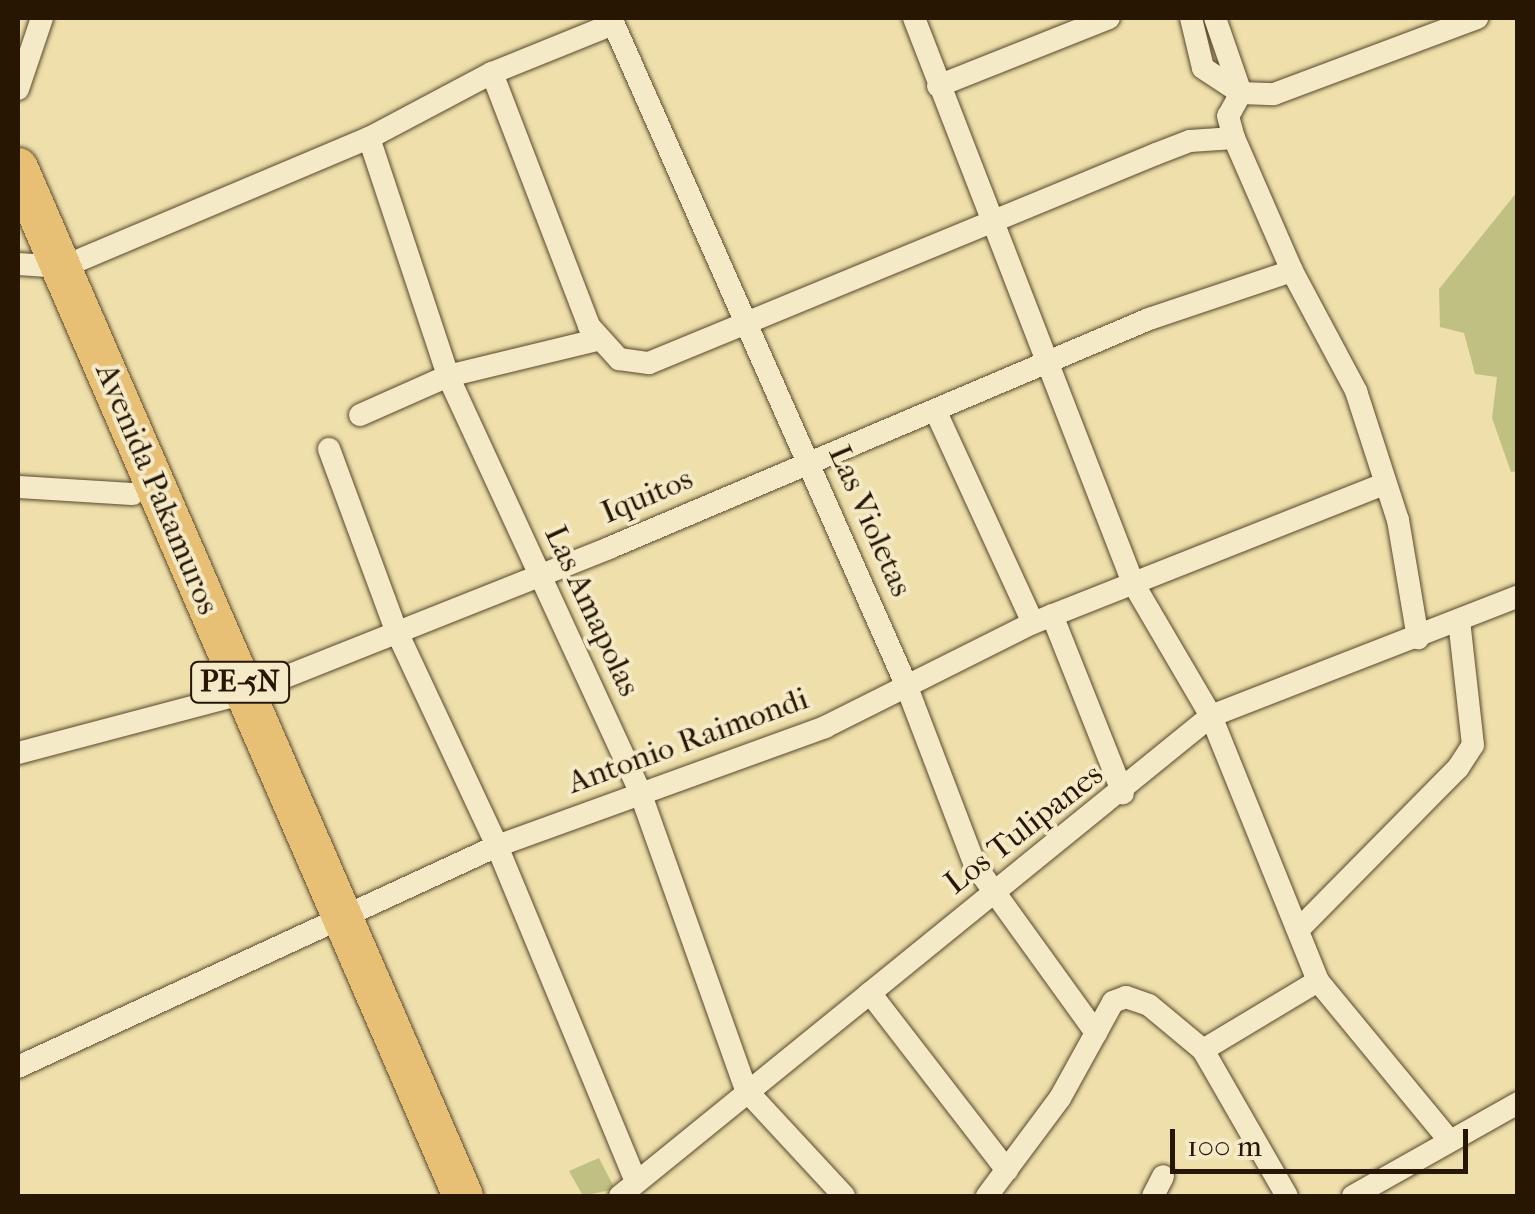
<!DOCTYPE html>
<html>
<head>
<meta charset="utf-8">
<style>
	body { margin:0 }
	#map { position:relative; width:1535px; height:1214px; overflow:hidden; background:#eedfab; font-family:"IM FELL French Canon",serif }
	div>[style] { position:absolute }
	.green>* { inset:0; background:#c1c083 }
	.roads { filter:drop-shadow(0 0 2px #59482b) drop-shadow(0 0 2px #59482b) }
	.minor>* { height:22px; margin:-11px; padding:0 11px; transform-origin:11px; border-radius:11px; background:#f4eac8 }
	.trunk>* { height:40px; margin:-20px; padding:0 20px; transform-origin:20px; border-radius:20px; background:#e7c076 }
	span { translate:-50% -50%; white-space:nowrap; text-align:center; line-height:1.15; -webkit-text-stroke:8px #f4eac8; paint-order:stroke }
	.shield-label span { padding:2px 8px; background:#f4eac8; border:2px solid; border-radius:8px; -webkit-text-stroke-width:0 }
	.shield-label { font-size:30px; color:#271600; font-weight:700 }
	.street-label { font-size:32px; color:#271600 }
	.frame { position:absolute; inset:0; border:20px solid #271600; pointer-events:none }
	.scale { position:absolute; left:1170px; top:1129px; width:298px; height:45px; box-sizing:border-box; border:5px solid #271600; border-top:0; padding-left:12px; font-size:30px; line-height:35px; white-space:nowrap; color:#271600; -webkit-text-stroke:8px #f4eac8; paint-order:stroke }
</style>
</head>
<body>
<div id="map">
	<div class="green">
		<i style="clip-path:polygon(1517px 192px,1518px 471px,1511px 472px,1492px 418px,1497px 377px,1475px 374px,1464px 333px,1440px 327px,1439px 289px)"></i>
		<i style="clip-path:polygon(599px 1158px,615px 1189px,583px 1196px,569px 1171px)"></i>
	</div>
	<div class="roads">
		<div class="minor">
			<i style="left:611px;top:18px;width:726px;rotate:66.12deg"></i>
			<i style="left:905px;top:682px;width:196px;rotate:69.1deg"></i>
			<i style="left:975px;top:865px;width:207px;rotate:54.2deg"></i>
			<i style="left:914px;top:18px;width:606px;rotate:68.81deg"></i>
			<i style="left:1133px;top:583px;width:154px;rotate:59.6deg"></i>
			<i style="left:1211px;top:716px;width:286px;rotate:68deg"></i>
			<i style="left:1318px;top:981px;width:207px;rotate:50.5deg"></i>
			<i style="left:1191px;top:18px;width:51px;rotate:76.5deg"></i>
			<i style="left:1203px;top:68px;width:45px;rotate:33.3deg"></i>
			<i style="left:1241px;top:93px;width:33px;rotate:2deg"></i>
			<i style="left:1274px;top:94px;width:217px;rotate:-20.5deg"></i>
			<i style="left:1215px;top:18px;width:79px;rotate:70.9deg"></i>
			<i style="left:492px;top:73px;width:271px;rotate:69deg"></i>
			<i style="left:589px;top:326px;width:45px;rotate:47.7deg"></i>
			<i style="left:619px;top:359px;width:30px;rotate:8deg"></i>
			<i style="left:649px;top:363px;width:548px;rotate:-22.4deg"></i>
			<i style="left:1156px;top:154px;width:36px;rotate:-21deg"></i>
			<i style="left:1190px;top:141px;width:44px;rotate:-3.9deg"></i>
			<i style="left:938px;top:86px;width:184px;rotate:-21.7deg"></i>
			<i style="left:18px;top:89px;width:75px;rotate:-71.3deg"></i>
			<i style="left:1241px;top:93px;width:26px;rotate:119deg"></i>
			<i style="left:1228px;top:116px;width:23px;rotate:75deg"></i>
			<i style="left:1234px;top:138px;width:145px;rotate:66.4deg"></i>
			<i style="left:1292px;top:271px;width:136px;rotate:61.9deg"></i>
			<i style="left:1356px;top:391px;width:136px;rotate:72deg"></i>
			<i style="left:1398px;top:520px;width:120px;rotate:80.4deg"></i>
			<i style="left:369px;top:138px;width:251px;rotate:71.6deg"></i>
			<i style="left:448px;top:376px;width:458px;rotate:65.2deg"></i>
			<i style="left:640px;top:792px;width:316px;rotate:70.4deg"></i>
			<i style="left:746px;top:1090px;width:144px;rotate:47.2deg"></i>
			<i style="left:18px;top:264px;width:45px;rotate:3.8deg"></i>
			<i style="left:63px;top:267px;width:332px;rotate:-22.9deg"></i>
			<i style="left:369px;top:138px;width:139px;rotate:-27.9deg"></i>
			<i style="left:492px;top:73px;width:131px;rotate:-22deg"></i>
			<i style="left:936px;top:412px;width:232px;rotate:65.3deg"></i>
			<i style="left:360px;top:415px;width:96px;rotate:-23.9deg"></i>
			<i style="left:448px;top:376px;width:153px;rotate:-13.6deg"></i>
			<i style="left:329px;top:449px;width:193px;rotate:69.7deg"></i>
			<i style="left:396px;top:630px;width:238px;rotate:64.9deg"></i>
			<i style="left:497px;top:846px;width:363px;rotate:67.5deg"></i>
			<i style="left:18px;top:487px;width:115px;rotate:3.5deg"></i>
			<i style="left:1052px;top:615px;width:192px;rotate:68.3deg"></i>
			<i style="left:18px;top:753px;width:235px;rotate:-14.8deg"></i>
			<i style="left:245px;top:693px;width:392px;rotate:-21.7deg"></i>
			<i style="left:609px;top:548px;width:587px;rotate:-22.98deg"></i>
			<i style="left:1149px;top:319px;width:151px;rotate:-18.6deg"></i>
			<i style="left:1298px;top:930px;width:228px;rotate:-45.4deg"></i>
			<i style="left:1458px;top:768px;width:27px;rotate:-57deg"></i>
			<i style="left:1473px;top:745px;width:125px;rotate:-96.4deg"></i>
			<i style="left:870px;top:993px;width:224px;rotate:52.3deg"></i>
			<i style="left:1203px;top:1050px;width:134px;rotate:-31deg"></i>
			<i style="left:18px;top:1067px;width:528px;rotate:-24.77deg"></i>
			<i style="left:497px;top:846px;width:349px;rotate:-19.9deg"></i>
			<i style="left:825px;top:727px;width:233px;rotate:-26.6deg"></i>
			<i style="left:1033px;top:623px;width:378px;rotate:-21.6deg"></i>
			<i style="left:620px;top:1196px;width:761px;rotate:-39.08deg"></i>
			<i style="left:1211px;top:716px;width:330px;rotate:-21.3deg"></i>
			<i style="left:987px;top:1196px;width:122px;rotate:-53.3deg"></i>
			<i style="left:1060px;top:1098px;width:110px;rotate:-61.1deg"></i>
			<i style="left:1113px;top:1002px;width:14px;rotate:-21deg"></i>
			<i style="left:1126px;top:997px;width:24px;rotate:19deg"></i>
			<i style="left:1149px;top:1005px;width:70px;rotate:39.8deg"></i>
			<i style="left:1203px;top:1050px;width:168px;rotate:60.1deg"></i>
			<i style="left:1153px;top:1196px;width:22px;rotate:-63deg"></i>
			<i style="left:1353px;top:1196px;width:189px;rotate:-29.4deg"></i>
		</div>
		<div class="trunk">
			<i style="left:18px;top:168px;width:1120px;rotate:66.59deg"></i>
		</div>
	</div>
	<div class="shield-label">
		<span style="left:240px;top:682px">PE-5N</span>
	</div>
	<div class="street-label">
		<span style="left:157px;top:489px;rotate:67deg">Avenida Pakamuros</span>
		<span style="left:647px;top:496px;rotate:-23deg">Iquitos</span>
		<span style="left:870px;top:521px;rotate:66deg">Las Violetas</span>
		<span style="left:592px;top:611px;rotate:65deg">Las Amapolas</span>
		<span style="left:688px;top:741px;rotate:-20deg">Antonio Raimondi</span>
		<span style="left:1024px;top:829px;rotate:-38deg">Los Tulipanes</span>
	</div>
	<div class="frame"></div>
	<div class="scale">100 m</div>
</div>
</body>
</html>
